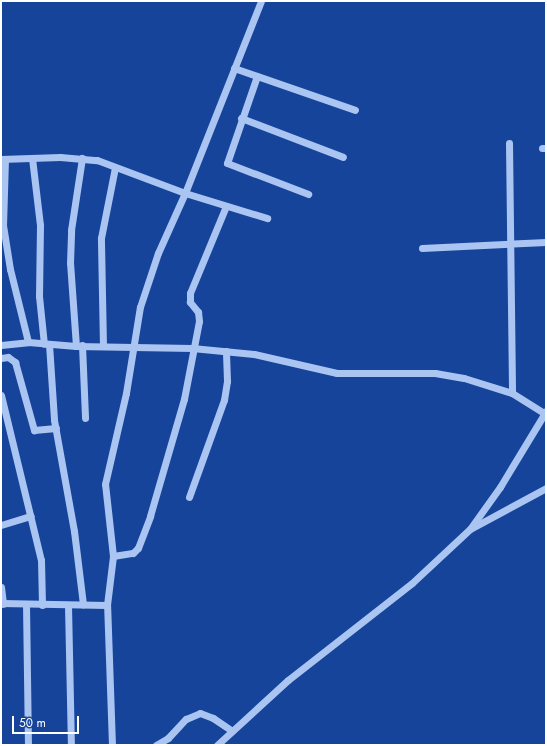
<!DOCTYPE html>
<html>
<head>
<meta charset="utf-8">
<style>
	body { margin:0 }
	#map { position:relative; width:547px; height:746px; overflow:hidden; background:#16449a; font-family:Jost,sans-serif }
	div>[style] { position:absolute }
	.minor>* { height:7px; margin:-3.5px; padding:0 3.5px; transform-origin:3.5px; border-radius:3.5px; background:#aac5f2 }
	span { translate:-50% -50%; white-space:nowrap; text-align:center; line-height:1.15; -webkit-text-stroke:4px #16449a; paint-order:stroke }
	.frame { position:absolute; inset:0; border:2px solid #fff; pointer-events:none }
	.scale { position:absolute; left:12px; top:716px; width:67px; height:18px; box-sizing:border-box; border:2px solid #fff; border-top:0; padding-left:5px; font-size:12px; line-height:14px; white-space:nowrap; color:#fff; -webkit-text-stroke:3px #16449a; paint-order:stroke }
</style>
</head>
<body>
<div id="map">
	<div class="minor">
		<i style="left:234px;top:68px;width:128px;rotate:19.1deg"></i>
		<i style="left:257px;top:76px;width:92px;rotate:109deg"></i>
		<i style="left:227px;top:163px;width:87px;rotate:20.9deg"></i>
		<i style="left:241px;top:118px;width:109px;rotate:20.9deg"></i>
		<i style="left:509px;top:143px;width:250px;rotate:89.3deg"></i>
		<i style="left:542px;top:148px;width:4px"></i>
		<i style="left:32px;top:158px;width:67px;rotate:83.2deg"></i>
		<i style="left:40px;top:225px;width:71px;rotate:90.8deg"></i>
		<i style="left:39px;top:296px;width:48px;rotate:84.1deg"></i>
		<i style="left:1px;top:159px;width:59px;rotate:-1.9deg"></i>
		<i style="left:60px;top:157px;width:37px;rotate:5deg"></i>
		<i style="left:97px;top:160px;width:94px;rotate:20.6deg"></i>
		<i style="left:185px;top:193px;width:86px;rotate:17deg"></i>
		<i style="left:5px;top:159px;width:66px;rotate:91.7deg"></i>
		<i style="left:3px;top:225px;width:45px;rotate:81deg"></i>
		<i style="left:10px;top:269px;width:75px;rotate:76.1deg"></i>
		<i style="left:422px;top:248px;width:124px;rotate:-2.8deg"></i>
		<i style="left:49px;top:344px;width:76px;rotate:86.2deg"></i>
		<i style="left:54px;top:420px;width:113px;rotate:79.8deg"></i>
		<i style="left:74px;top:531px;width:74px;rotate:83deg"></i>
		<i style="left:1px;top:345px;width:27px;rotate:-6deg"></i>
		<i style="left:28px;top:342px;width:48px;rotate:4.8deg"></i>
		<i style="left:76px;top:346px;width:116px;rotate:1deg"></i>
		<i style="left:192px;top:348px;width:62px;rotate:5.5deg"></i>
		<i style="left:254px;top:354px;width:85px;rotate:12.9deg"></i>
		<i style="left:337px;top:373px;width:98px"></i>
		<i style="left:435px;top:373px;width:29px;rotate:10deg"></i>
		<i style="left:464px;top:378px;width:50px;rotate:17.4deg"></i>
		<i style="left:512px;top:393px;width:40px;rotate:32deg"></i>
		<i style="left:82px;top:345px;width:73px;rotate:87.6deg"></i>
		<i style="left:76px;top:346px;width:83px;rotate:-94.1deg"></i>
		<i style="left:70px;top:263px;width:33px;rotate:-88deg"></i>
		<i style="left:71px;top:230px;width:73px;rotate:-81.3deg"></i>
		<i style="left:103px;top:346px;width:108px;rotate:-91.1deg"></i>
		<i style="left:101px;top:238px;width:72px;rotate:-78.8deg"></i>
		<i style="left:1px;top:358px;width:7px;rotate:-8deg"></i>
		<i style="left:8px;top:357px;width:9px;rotate:36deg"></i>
		<i style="left:15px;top:362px;width:71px;rotate:74.4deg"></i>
		<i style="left:34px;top:430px;width:22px;rotate:-5deg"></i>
		<i style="left:1px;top:395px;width:170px;rotate:76.4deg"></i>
		<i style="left:41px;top:560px;width:45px;rotate:88.7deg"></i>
		<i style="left:189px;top:497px;width:103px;rotate:-70.2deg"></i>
		<i style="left:224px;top:400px;width:19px;rotate:-81deg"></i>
		<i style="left:227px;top:381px;width:30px;rotate:-92deg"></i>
		<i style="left:1px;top:525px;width:31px;rotate:-17deg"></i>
		<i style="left:472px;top:528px;width:84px;rotate:-28.4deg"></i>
		<i style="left:113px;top:556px;width:20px;rotate:-9deg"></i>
		<i style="left:133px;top:553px;width:7px;rotate:-45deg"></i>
		<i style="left:138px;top:548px;width:34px;rotate:-69deg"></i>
		<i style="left:150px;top:516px;width:122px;rotate:-73.8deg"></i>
		<i style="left:184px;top:399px;width:79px;rotate:-79.1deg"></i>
		<i style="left:199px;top:321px;width:9px;rotate:-96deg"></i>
		<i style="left:198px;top:312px;width:13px;rotate:-129deg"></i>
		<i style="left:190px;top:302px;width:9px;rotate:-90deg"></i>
		<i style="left:190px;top:293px;width:94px;rotate:-67.5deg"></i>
		<i style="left:1px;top:587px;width:17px;rotate:83deg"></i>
		<i style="left:1px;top:603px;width:106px;rotate:1.1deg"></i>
		<i style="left:26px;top:604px;width:141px;rotate:89.2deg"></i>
		<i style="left:68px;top:605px;width:140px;rotate:88.8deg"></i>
		<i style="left:112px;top:745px;width:140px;rotate:-92deg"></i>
		<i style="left:107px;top:605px;width:49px;rotate:-83deg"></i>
		<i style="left:113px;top:556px;width:72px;rotate:-96.3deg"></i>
		<i style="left:105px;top:484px;width:93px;rotate:-77deg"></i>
		<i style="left:126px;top:393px;width:87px;rotate:-80.8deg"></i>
		<i style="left:140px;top:307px;width:57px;rotate:-71.6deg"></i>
		<i style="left:158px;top:253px;width:66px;rotate:-65.8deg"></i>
		<i style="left:185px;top:193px;width:206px;rotate:-68.4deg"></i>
		<i style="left:156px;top:745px;width:14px;rotate:-30deg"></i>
		<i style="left:168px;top:738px;width:26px;rotate:-47deg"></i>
		<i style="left:186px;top:719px;width:15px;rotate:-23deg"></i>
		<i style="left:200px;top:713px;width:14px;rotate:21deg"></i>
		<i style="left:213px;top:718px;width:23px;rotate:34deg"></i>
		<i style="left:217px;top:745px;width:96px;rotate:-42.5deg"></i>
		<i style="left:288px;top:680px;width:157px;rotate:-38deg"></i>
		<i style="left:412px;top:583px;width:79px;rotate:-43deg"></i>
		<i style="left:470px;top:529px;width:52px;rotate:-54.5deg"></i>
		<i style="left:500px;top:487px;width:89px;rotate:-58.8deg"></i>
	</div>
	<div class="frame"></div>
	<div class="scale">50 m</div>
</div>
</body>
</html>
